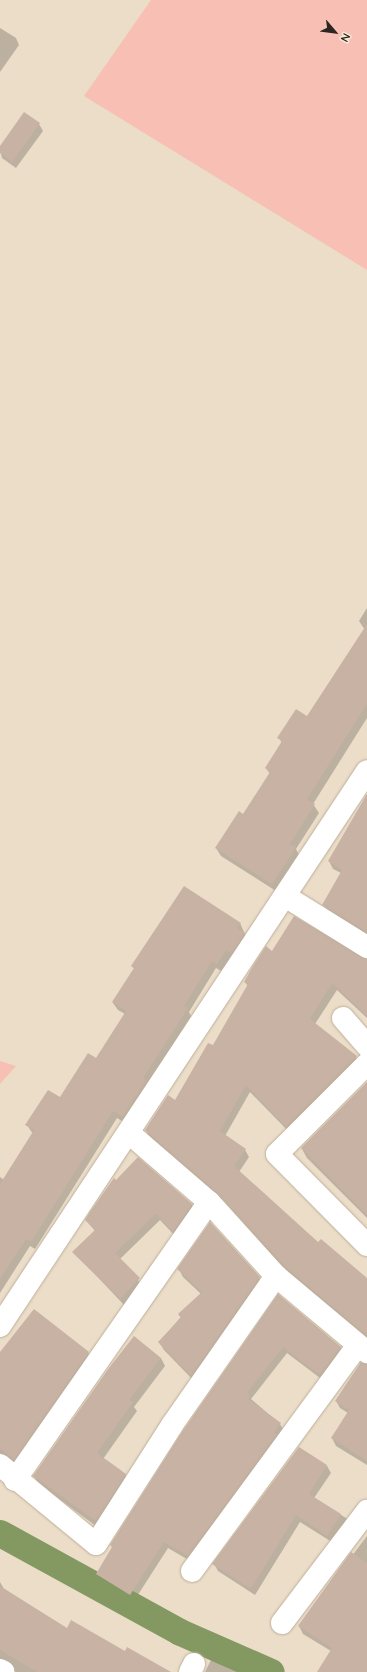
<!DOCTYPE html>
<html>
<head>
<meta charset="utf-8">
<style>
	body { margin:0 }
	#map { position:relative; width:367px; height:1672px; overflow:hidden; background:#ebddc8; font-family:Quicksand,sans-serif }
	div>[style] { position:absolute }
	.green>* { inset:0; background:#f8c0b4 }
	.shadow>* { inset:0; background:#0003 }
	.canal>* { height:27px; margin:-13.5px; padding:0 13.5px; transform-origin:13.5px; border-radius:13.5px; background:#839961 }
	.building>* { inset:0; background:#c8b2a4 }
	.roads { filter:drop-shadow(0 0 1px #bdaf9b) drop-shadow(0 0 1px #bdaf9b) }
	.street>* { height:22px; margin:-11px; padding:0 11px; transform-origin:11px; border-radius:11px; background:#fff }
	span { translate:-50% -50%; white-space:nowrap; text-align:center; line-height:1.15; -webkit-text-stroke:4px #f8ead5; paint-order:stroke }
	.north { position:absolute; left:315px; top:12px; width:40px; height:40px; -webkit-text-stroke:3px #f8ead5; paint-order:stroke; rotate:118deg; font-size:11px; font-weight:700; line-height:16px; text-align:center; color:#2b261e }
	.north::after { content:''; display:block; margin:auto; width:14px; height:18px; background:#2b261e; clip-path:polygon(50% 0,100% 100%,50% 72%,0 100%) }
</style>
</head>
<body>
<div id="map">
	<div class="green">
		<i style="clip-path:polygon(151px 0,367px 0,367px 270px,84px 96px)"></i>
		<i style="clip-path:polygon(0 1061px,16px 1066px,0 1084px)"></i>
	</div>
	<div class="shadow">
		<i style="clip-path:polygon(0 28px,16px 38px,19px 45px,0 72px)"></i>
		<i style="clip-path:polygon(24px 113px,39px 124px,43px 131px,16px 168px,2px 158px,0 148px)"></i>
		<i style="clip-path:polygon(367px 608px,367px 718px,313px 804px,319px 813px,296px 849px,299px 855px,276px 891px,221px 856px,216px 848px,243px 815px,270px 774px,266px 768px,282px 743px,279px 738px,307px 717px,365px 630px,359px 621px)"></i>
		<i style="clip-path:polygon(367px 795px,367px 937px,328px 912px,324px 905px,341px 873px,333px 869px,329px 861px)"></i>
		<i style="clip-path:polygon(240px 923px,248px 941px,236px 960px,231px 957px,221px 971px,216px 968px,189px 1012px,191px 1016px,148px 1084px,127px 1124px,117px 1118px,35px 1249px,30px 1246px,0 1293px,0 1177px,4px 1180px,33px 1134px,27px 1125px,60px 1098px,96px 1059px,125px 1014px,118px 1010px,113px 1003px,135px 970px,132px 966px)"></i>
		<i style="clip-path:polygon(273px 952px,367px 959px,367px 1018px,337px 990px,315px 1024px,356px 1057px,361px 1065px,291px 1134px,250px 1092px,225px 1136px,245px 1150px,249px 1157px,239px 1172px,318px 1244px,367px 1279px,367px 1341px,290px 1275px,224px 1201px,150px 1138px,146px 1130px,176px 1101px,213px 1047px,248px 986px,245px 982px)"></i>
		<i style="clip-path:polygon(367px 1083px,367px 1218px,307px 1158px,302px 1149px)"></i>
		<i style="clip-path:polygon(138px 1159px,192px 1205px,195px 1212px,177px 1238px,160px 1220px,120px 1259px,143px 1286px,124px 1305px,74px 1252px,95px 1231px,86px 1220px,116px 1181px)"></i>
		<i style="clip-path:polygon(179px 1269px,259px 1278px,264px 1286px,196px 1383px,164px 1350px,159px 1342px,201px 1294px,183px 1277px)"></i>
		<i style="clip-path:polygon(279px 1296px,340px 1347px,344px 1354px,324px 1381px,287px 1353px,251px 1399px,280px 1424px,284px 1431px,192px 1562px,168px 1548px,134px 1601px,101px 1581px,97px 1574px,113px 1548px,111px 1545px)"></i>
		<i style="clip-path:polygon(88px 1353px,94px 1362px,19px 1469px,0 1453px,0 1361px)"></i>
		<i style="clip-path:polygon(161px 1358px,165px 1366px,134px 1407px,137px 1411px,103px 1459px,125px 1474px,130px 1482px,100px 1529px,39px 1484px,34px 1476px)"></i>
		<i style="clip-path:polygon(361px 1364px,367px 1364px,367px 1465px,336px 1446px,332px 1438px,348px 1413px,340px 1408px,336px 1401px)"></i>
		<i style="clip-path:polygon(299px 1448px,327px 1466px,331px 1473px,314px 1498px,346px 1518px,350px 1525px,335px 1544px,300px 1522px,255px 1595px,218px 1571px,214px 1564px)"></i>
		<i style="clip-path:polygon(367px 1536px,367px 1672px,318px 1672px,331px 1651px,303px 1634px,299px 1626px)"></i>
		<i style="clip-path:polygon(0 1582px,4px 1589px,67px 1630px,153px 1672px,16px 1672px,3px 1664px,0 1667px)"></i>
		<i style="clip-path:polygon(214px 1654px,249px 1672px,205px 1672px)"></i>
	</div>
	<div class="canal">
		<i style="left:0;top:1533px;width:205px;rotate:28.8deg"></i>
		<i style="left:180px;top:1632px;width:99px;rotate:23.7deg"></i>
	</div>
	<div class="building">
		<i style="clip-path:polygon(24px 112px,40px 123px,12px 162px,0 153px,0 146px)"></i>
		<i style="clip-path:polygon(367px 624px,367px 704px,307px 799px,315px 804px,290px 844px,296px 847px,272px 884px,215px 848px,239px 811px,243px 814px,270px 772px,265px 768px,282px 741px,277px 738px,296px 709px,307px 716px)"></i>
		<i style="clip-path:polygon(367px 794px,367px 932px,322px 905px,342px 870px,328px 861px)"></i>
		<i style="clip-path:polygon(184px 886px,241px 923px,237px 928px,245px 933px,232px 953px,226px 950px,217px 964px,212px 961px,184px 1006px,188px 1008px,143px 1078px,147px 1080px,123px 1117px,113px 1111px,31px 1242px,26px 1239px,0 1279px,0 1184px,34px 1130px,25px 1125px,48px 1090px,60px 1097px,88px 1053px,96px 1058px,126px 1011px,112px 1002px,134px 968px,131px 966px)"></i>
		<i style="clip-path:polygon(294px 916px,367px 959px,367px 1016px,332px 983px,310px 1019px,357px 1056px,286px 1127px,246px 1085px,220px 1131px,246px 1149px,234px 1166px,318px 1242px,321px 1239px,367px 1278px,367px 1336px,285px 1267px,218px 1194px,145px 1130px,168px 1095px,175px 1100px,208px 1043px,213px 1045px,248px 984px,244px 982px,253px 966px,266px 946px,272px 951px)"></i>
		<i style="clip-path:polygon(367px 1082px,367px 1215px,301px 1148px)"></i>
		<i style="clip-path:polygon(138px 1157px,192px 1204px,173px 1232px,156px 1214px,115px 1253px,140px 1278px,120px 1299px,72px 1252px,95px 1230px,85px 1220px,90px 1212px,114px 1178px,116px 1180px)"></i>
		<i style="clip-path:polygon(210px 1222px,260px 1277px,191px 1376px,158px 1342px,181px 1318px,178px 1314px,202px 1292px,177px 1269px)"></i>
		<i style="clip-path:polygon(278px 1294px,341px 1347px,320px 1375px,283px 1347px,247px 1393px,250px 1396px,248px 1399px,281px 1423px,274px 1432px,277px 1434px,188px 1556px,164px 1542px,130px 1595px,96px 1574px,112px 1547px,110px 1545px,182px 1432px)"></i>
		<i style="clip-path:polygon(34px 1309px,89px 1352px,14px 1460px,0 1449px,0 1352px)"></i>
		<i style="clip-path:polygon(134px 1336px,161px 1358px,129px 1400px,133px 1402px,97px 1453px,126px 1474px,96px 1521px,33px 1476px,109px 1368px)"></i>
		<i style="clip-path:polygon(361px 1362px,367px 1364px,367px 1461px,331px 1438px,349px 1410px,335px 1401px)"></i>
		<i style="clip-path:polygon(299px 1447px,327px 1465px,309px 1494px,341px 1514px,327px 1536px,296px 1515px,251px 1589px,212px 1564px)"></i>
		<i style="clip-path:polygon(351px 1552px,367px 1563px,367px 1672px,317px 1672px,332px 1648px,298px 1626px)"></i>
		<i style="clip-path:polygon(0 1586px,67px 1628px,71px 1620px,125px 1651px,127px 1647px,171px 1672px,37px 1672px,0 1650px)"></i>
	</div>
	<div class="roads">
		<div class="street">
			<i style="left:285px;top:896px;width:97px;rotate:31.9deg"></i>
			<i style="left:343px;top:1018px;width:37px;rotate:49deg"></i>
			<i style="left:367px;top:1064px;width:127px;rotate:135deg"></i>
			<i style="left:277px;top:1154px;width:128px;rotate:45.3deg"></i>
			<i style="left:129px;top:1133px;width:106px;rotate:40.8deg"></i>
			<i style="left:209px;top:1202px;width:100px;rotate:47.8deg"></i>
			<i style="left:276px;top:1276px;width:119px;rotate:39.9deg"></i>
			<i style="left:0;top:1326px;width:665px;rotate:-56.52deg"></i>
			<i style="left:0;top:1465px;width:124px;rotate:39.5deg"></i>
			<i style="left:96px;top:1544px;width:141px;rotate:-57.4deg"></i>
			<i style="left:172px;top:1425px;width:182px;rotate:-55.1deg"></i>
			<i style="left:15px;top:1480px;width:339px;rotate:-55.1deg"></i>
			<i style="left:192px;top:1571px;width:280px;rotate:-53.7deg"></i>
			<i style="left:282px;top:1623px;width:141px;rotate:-52.8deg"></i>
			<i style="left:0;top:1670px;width:4px;rotate:27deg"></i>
			<i style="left:190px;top:1672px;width:9px;rotate:-63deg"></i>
		</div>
	</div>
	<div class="north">N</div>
</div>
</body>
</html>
